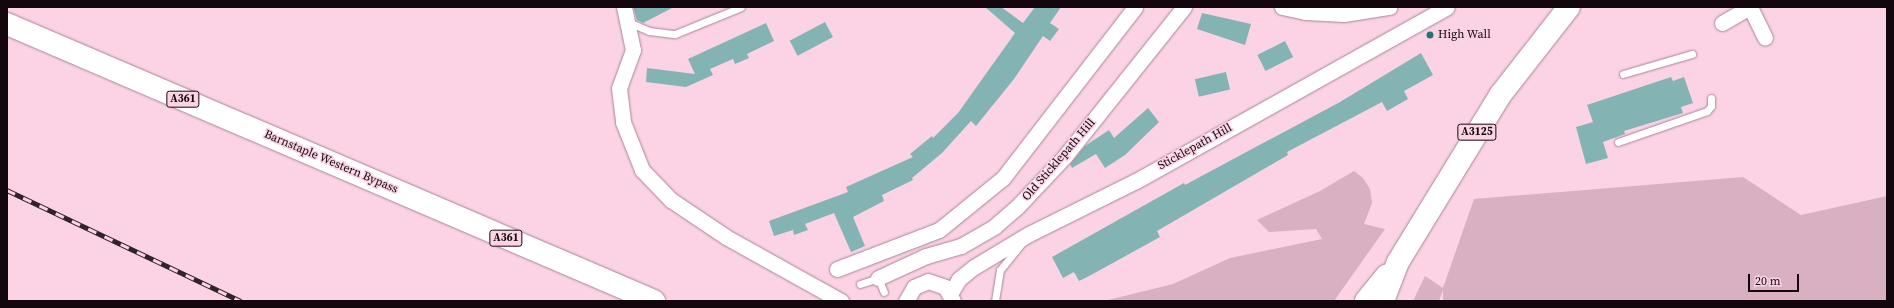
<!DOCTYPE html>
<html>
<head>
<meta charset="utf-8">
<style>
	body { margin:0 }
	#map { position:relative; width:1894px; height:308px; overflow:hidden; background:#fbd3e5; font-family:"Source Serif 4",serif }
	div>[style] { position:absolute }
	.green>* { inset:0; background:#d8b0c2 }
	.building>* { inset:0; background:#84b3b4; transform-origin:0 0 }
	.roads { filter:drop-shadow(0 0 1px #a98495) drop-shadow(0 0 1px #a98495) }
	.service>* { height:7px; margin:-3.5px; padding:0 3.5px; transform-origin:3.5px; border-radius:3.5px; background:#fff }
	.minor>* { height:15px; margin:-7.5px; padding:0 7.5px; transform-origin:7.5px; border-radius:7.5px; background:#fff }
	.primary>* { height:22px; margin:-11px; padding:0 11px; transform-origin:11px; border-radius:11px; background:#fff }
	.rail>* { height:4.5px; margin-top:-2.25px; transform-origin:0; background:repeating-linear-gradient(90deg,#fbd3e5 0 9px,#322229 0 18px); box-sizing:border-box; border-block:1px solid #322229 }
	.dots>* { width:11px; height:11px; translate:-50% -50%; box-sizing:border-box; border:2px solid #fbd3e5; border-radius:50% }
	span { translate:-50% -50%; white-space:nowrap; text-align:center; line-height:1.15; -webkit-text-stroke:3px #fbd3e5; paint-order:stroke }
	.shield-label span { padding:1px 3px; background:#fbd3e5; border:1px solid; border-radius:3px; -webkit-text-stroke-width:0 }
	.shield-label { font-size:11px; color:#13070d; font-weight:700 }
	.poi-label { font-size:12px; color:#13070d }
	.left { translate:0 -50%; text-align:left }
	.street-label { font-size:12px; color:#13070d }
	.frame { position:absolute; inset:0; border:8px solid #13070d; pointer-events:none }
	.scale { position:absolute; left:1748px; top:274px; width:51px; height:18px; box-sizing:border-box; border:2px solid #13070d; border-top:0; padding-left:5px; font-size:12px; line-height:14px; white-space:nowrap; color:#13070d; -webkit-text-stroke:3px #fbd3e5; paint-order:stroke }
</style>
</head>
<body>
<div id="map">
	<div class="green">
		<i style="clip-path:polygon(1354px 171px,1363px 178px,1370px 189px,1372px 203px,1364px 224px,1385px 229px,1334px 301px,1104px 301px,1173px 284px,1230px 258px,1322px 239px,1316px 229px,1269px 232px,1257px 220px,1320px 191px)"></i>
		<i style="clip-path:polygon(1743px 177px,1801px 215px,1887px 196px,1887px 301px,1443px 301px,1443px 290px,1439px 301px,1413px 301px,1425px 276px,1443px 288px,1474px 199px)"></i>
	</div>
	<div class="building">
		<i style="clip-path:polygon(633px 7px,674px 7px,643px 23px,637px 20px)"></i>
		<i style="clip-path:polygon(985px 7px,1001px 7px,1023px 23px,1035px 7px,1061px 7px,1050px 23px,1059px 29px,1050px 41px,1043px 36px,1014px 79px,976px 126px,971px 121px,942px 153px,912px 178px,913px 180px,882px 195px,884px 201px,853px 217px,865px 246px,851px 252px,834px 213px,805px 224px,808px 230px,794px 235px,793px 230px,774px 236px,769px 221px,848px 192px,846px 187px,913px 157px,910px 154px,932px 136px,933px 138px,958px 113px,1015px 33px)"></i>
		<i style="clip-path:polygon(1202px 13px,1251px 24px,1245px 45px,1197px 29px)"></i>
		<i style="left:825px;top:22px;width:17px;height:40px;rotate:62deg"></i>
		<i style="clip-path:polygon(766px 23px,774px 41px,747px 54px,749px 58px,735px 64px,733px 59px,710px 69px,713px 75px,686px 87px,646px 82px,647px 68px,695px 74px,688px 59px)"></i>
		<i style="left:1285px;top:41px;width:18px;height:31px;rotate:63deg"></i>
		<i style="clip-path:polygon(1421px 53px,1433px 75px,1404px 91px,1408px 99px,1387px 111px,1382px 102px,1287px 152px,1288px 155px,1157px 231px,1160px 237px,1091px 275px,1079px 281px,1074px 272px,1063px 278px,1052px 257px,1184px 183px,1185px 185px,1196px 179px,1340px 102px)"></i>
		<i style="left:1226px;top:72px;width:18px;height:32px;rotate:77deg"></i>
		<i style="clip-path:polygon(1671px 77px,1673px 81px,1684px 77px,1693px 103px,1681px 107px,1683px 113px,1624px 131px,1625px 134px,1603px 142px,1608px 158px,1586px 164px,1576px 127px,1593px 122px,1587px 105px)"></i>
		<i style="clip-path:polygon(1148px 108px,1159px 122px,1125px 155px,1105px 168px,1096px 154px,1072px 168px,1070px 164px,1085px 146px,1109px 130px,1114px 138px)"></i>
	</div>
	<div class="roads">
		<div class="service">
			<i style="left:628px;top:22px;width:23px;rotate:23deg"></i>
			<i style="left:649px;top:31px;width:26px;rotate:7deg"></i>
			<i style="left:675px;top:34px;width:71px;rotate:-22.2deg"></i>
			<i style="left:1623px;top:74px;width:72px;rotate:-16.2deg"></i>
			<i style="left:1618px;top:142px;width:94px;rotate:-19.2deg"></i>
			<i style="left:1707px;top:111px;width:6px;rotate:-51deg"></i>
			<i style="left:1711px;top:106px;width:8px;rotate:-90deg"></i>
			<i style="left:860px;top:284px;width:19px;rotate:-18deg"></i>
			<i style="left:878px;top:278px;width:15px;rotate:67deg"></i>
			<i style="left:995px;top:301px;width:31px;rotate:-81deg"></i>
			<i style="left:1000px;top:270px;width:35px;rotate:-51deg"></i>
		</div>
		<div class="minor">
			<i style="left:624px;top:7px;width:44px;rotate:78.2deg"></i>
			<i style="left:633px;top:50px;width:40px;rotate:110.2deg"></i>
			<i style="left:619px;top:88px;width:34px;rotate:83deg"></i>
			<i style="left:623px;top:122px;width:52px;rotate:68.4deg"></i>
			<i style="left:642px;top:170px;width:42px;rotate:46deg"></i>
			<i style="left:671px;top:200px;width:66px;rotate:33.9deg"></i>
			<i style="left:726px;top:237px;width:132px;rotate:29.1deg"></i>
			<i style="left:1282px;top:7px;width:24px;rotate:12deg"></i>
			<i style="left:1305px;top:12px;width:39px;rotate:3deg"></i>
			<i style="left:1344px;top:14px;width:46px;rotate:-8.8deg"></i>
			<i style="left:1750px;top:7px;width:34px;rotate:64deg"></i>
			<i style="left:1722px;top:23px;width:32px;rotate:-30deg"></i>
			<i style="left:837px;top:269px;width:109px;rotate:-20.9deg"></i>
			<i style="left:939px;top:230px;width:82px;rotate:-39.1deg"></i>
			<i style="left:1003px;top:178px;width:216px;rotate:-52.3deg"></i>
			<i style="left:878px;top:278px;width:53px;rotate:-24.6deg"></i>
			<i style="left:926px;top:256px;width:36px;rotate:-16deg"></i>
			<i style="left:961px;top:246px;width:39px;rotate:-30deg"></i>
			<i style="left:995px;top:226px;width:29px;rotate:-41deg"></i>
			<i style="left:1017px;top:207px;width:70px;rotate:-46.7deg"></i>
			<i style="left:1065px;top:156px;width:191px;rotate:-51.4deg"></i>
			<i style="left:950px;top:294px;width:17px;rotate:-59deg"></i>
			<i style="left:959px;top:279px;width:19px;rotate:-39deg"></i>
			<i style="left:974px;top:267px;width:64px;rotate:-31deg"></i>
			<i style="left:1029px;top:234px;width:119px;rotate:-26.4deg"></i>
			<i style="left:1136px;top:181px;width:356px;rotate:-29.2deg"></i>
			<i style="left:906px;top:301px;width:16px;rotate:-60deg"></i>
			<i style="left:914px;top:287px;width:15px;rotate:-23deg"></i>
			<i style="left:928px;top:281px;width:18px;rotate:19deg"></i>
			<i style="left:945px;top:287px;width:16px;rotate:60deg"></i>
		</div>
		<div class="primary">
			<i style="left:7px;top:24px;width:704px;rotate:23.18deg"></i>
			<i style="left:1366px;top:301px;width:33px;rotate:-51deg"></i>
			<i style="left:1383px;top:301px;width:42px;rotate:-69deg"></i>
			<i style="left:1398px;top:262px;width:197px;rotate:-58.5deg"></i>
			<i style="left:1501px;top:94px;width:110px;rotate:-52deg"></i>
		</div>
	</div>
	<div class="rail">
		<i style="left:7px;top:190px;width:259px;rotate:25.4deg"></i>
	</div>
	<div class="dots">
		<i style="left:1430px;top:35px;background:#277274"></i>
	</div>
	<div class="shield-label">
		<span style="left:183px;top:99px">A361</span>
		<span style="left:1477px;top:132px">A3125</span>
		<span style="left:506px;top:238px">A361</span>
	</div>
	<div class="poi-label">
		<span class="left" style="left:1438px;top:35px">High Wall</span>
	</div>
	<div class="street-label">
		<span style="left:1195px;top:147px;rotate:-29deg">Sticklepath Hill</span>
		<span style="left:1059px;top:160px;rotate:-49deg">Old Sticklepath Hill</span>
		<span style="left:331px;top:162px;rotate:23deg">Barnstaple Western Bypass</span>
	</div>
	<div class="frame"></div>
	<div class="scale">20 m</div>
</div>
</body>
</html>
